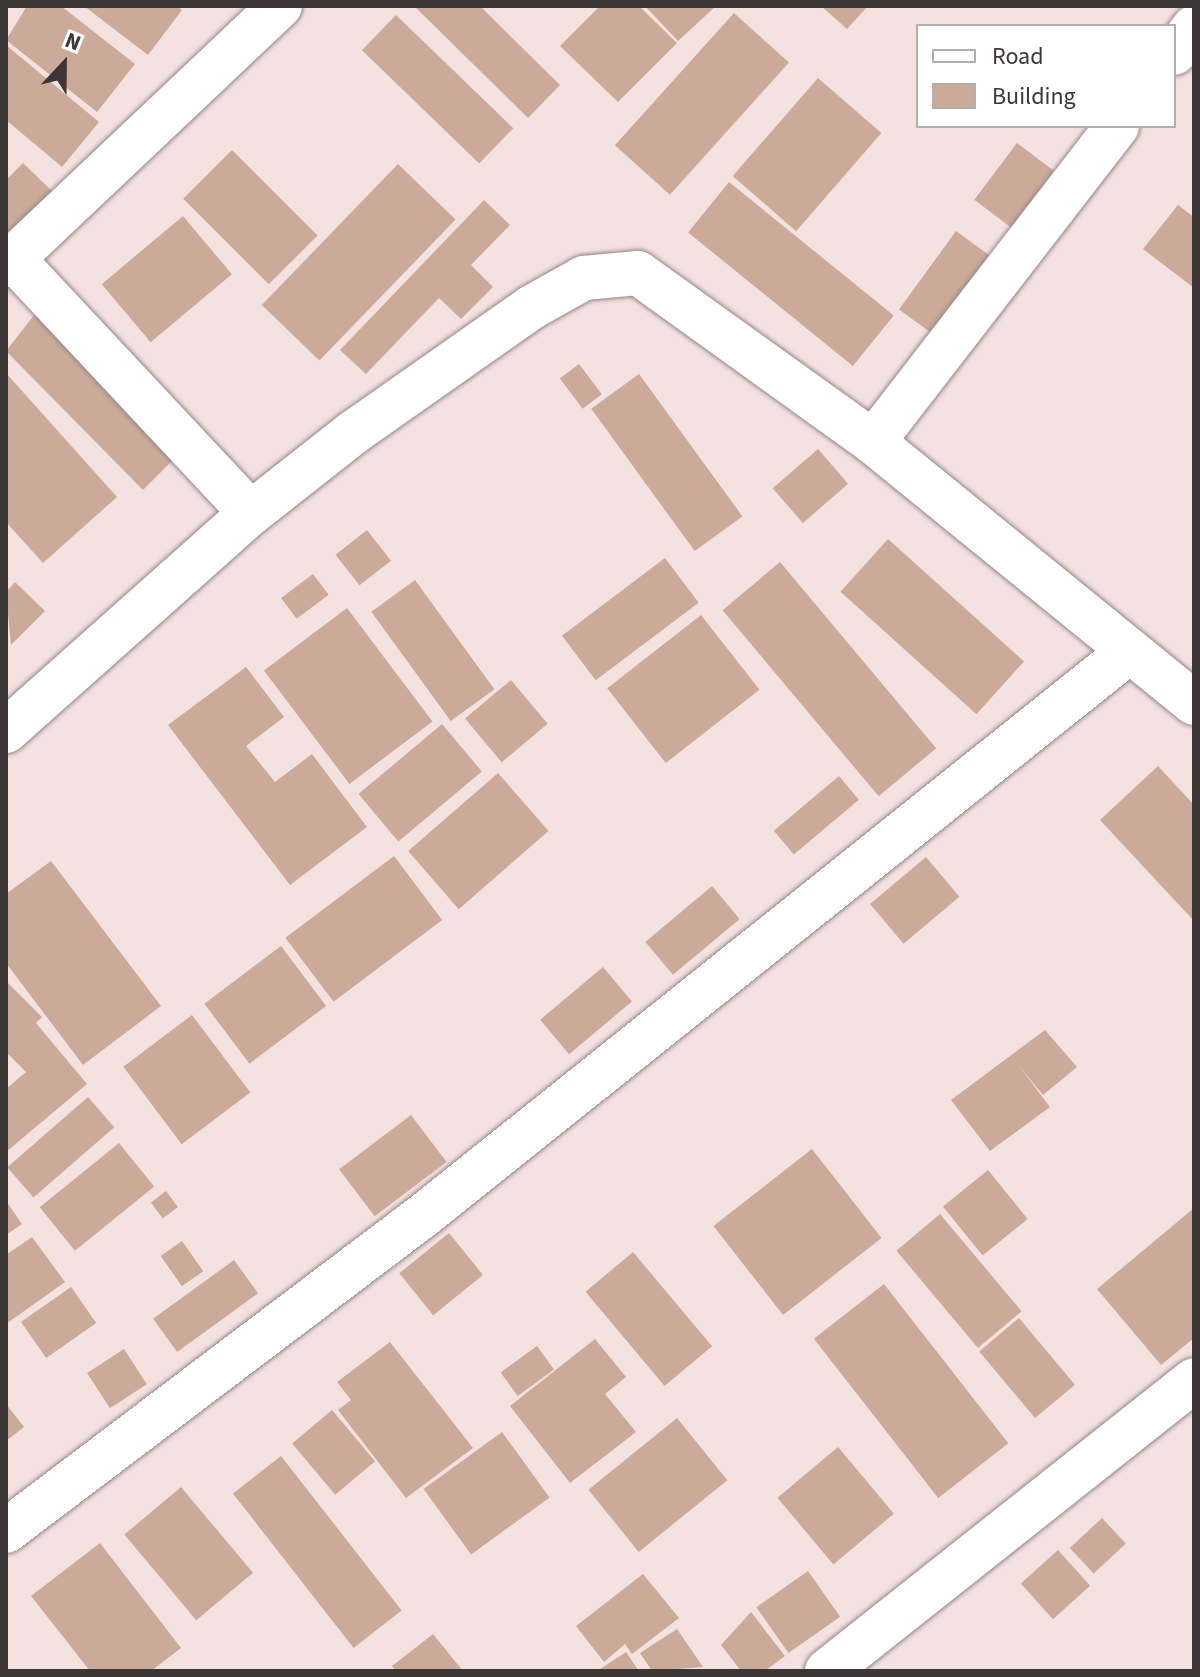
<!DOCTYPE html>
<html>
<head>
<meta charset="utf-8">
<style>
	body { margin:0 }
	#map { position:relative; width:1200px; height:1677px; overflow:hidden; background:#f4e2e1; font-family:"Source Sans 3",sans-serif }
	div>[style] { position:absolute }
	.building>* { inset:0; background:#cbaa9a; transform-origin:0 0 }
	.roads { filter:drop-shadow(0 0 2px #958585) drop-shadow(0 0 2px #958585) }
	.minor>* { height:44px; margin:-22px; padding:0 22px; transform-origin:22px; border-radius:22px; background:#fff }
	span { translate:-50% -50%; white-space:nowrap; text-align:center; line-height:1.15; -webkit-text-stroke:6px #fff; paint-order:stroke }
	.frame { position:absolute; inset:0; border:8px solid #3d3636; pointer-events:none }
	.legend { position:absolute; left:916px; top:24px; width:260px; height:104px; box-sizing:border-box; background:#fff; border:2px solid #b1afaf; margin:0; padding:10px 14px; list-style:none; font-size:24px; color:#3d3636 }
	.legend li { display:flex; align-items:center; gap:16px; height:40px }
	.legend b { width:40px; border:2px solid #b1afaf }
	.north { position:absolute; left:24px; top:24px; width:80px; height:80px; -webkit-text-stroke:6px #fff; paint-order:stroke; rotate:22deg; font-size:22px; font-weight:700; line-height:32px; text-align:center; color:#3d3636 }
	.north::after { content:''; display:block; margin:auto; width:28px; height:36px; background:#3d3636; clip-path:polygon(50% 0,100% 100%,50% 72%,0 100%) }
</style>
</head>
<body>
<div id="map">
	<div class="building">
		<i style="clip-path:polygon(27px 6px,61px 6px,135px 64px,97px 112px,6px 40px)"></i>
		<i style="clip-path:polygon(84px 6px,177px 6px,182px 10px,148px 55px)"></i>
		<i style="clip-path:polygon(414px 6px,480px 6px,560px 85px,528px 118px)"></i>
		<i style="clip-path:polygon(600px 6px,639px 6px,677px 43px,618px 102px,560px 46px)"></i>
		<i style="clip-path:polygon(645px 6px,716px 6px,678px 41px)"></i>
		<i style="clip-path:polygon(821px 6px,868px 6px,847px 29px)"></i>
		<i style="left:734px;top:13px;width:74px;height:178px;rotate:42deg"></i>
		<i style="left:396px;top:15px;width:163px;height:49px;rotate:44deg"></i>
		<i style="clip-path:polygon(6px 45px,99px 122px,62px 167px,6px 120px)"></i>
		<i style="left:818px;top:78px;width:84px;height:130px;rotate:41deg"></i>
		<i style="left:1017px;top:143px;width:46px;height:71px;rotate:37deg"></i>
		<i style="left:232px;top:150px;width:121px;height:69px;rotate:45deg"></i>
		<i style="clip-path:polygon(23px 163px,55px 194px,6px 244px,6px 180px)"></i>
		<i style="left:398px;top:164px;width:80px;height:196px;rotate:44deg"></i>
		<i style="left:729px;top:182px;width:212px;height:65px;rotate:39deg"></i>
		<i style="clip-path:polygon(484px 200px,510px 225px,471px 265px,493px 287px,461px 319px,439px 298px,366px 374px,340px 350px)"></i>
		<i style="clip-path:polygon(1178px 205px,1194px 217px,1194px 288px,1143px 249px)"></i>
		<i style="left:183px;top:216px;width:76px;height:106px;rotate:50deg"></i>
		<i style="left:956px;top:231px;width:42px;height:97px;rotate:36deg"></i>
		<i style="clip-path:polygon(39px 309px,174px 459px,143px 490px,6px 351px)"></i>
		<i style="left:579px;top:364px;width:38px;height:24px;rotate:53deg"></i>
		<i style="clip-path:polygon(6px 373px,117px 497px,43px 563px,6px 522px)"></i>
		<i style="left:639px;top:374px;width:176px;height:59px;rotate:54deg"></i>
		<i style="left:818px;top:449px;width:46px;height:60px;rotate:49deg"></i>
		<i style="left:367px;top:530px;width:39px;height:40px;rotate:52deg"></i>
		<i style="left:888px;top:539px;width:183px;height:71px;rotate:42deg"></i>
		<i style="left:665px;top:558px;width:56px;height:129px;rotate:53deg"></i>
		<i style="left:780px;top:562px;width:243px;height:75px;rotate:50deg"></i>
		<i style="left:313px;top:574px;width:26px;height:40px;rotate:53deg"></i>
		<i style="left:415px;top:580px;width:135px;height:54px;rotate:54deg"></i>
		<i style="clip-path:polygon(15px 582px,45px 611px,11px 645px,6px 592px)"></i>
		<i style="left:347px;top:608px;width:142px;height:104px;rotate:53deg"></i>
		<i style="left:701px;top:615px;width:95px;height:119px;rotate:52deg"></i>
		<i style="clip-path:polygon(246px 667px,284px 717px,246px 746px,275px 782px,312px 754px,367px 827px,290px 885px,168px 725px)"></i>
		<i style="left:511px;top:680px;width:57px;height:60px;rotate:50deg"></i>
		<i style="left:442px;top:724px;width:62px;height:109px;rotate:50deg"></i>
		<i style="clip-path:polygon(1158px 766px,1194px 805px,1194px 921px,1100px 820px)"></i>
		<i style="left:498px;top:773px;width:77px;height:119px;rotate:49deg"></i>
		<i style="left:839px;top:776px;width:31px;height:85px;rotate:50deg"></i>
		<i style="left:394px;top:856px;width:80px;height:136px;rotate:53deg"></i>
		<i style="left:926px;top:857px;width:52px;height:73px;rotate:50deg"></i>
		<i style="clip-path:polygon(51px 861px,161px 1006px,83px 1065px,6px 963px,6px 894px)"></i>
		<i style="left:712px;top:886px;width:43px;height:87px;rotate:50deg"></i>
		<i style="left:281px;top:946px;width:75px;height:96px;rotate:53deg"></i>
		<i style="left:603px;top:967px;width:45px;height:82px;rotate:50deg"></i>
		<i style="clip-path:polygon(6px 981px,42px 1017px,36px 1023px,87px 1084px,6px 1152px,6px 1089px,26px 1072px,6px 1052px)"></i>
		<i style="left:192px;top:1015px;width:97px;height:86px;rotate:53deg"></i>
		<i style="clip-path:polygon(1045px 1030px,1077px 1067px,1043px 1095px,1019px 1066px,1050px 1107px,990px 1151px,951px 1100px)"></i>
		<i style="left:88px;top:1097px;width:40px;height:107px;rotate:49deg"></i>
		<i style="left:411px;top:1115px;width:59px;height:90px;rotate:53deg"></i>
		<i style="left:119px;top:1143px;width:56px;height:102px;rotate:51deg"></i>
		<i style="left:812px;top:1149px;width:113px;height:125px;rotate:52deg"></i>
		<i style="left:988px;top:1170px;width:63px;height:58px;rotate:51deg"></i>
		<i style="left:166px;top:1191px;width:20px;height:19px;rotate:53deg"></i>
		<i style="clip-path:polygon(6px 1201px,22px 1224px,6px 1235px)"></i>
		<i style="clip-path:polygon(1194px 1208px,1194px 1338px,1161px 1365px,1097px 1289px)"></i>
		<i style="left:940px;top:1214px;width:127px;height:57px;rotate:50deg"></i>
		<i style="left:449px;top:1233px;width:54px;height:64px;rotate:51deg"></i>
		<i style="clip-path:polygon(32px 1237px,65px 1282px,6px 1324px,6px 1255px)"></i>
		<i style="left:182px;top:1241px;width:37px;height:26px;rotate:55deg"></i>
		<i style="left:633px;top:1252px;width:123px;height:62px;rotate:50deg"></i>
		<i style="left:234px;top:1260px;width:41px;height:100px;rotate:54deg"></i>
		<i style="left:884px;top:1284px;width:202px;height:89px;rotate:52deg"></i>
		<i style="left:71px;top:1287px;width:44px;height:61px;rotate:55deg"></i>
		<i style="left:1019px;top:1318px;width:87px;height:52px;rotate:50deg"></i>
		<i style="clip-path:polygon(595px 1339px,626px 1377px,605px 1394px,636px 1432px,570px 1483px,510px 1406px)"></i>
		<i style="clip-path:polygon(390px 1342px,473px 1448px,406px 1498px,338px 1410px,351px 1400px,337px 1382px)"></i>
		<i style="left:537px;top:1346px;width:29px;height:45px;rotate:54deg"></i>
		<i style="left:124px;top:1349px;width:42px;height:44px;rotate:57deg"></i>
		<i style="clip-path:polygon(6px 1404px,24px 1427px,6px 1441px)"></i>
		<i style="left:332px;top:1410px;width:67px;height:52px;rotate:50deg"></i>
		<i style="left:677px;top:1418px;width:80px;height:114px;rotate:51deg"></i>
		<i style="left:502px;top:1432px;width:81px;height:97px;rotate:54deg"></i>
		<i style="left:838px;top:1447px;width:87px;height:79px;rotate:50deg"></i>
		<i style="left:281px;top:1456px;width:196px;height:61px;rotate:52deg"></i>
		<i style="left:181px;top:1487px;width:112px;height:74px;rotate:50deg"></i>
		<i style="left:1102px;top:1518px;width:35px;height:44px;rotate:47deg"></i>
		<i style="clip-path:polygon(100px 1543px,181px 1648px,151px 1671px,90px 1671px,31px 1596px)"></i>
		<i style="left:1058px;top:1550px;width:48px;height:50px;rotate:48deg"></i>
		<i style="left:808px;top:1571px;width:56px;height:63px;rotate:55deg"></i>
		<i style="clip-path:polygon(643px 1574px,679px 1618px,632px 1654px,625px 1644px,604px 1662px,576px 1626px)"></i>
		<i style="clip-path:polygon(751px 1612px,785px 1656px,765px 1671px,741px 1671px,721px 1645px)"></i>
		<i style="clip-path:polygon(677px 1629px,703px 1667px,652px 1671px,640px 1653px)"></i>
		<i style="clip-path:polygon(433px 1634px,463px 1671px,396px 1671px,392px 1666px)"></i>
		<i style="clip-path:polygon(626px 1652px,639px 1671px,597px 1671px)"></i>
	</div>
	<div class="roads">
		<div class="minor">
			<i style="left:1174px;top:53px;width:33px;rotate:-52deg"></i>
			<i style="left:13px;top:259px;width:348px;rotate:46.9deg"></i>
			<i style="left:6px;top:265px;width:377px;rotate:-43.4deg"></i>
			<i style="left:873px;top:442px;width:399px;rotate:-52.3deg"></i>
			<i style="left:6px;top:731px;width:328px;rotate:-41.7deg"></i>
			<i style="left:251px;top:513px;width:131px;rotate:-38.2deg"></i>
			<i style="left:354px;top:432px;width:218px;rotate:-35.1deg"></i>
			<i style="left:532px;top:307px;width:60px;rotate:-29.1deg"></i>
			<i style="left:584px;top:278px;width:54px;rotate:-5.3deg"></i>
			<i style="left:638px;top:273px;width:289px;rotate:35.7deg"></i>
			<i style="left:873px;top:442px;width:414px;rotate:39.1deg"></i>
			<i style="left:6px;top:1531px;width:524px;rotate:-37.09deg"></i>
			<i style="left:424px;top:1215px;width:899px;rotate:-38.63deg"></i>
			<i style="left:827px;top:1671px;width:468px;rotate:-38.4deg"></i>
		</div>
	</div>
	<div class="frame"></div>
	<ul class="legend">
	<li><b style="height:10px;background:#fff"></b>Road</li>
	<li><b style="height:22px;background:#cbaa9a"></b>Building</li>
	</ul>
	<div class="north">N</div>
</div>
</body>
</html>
